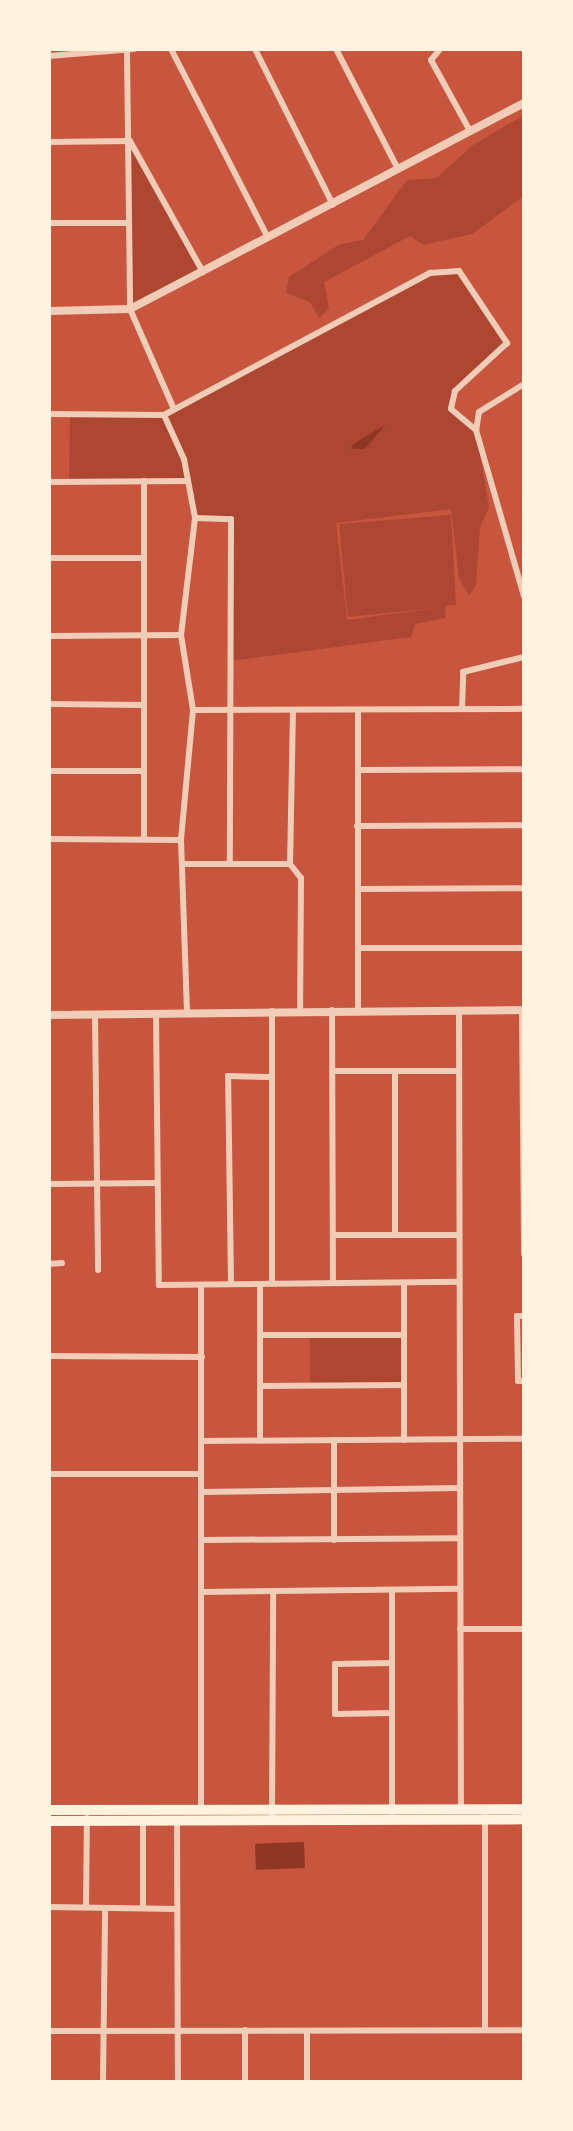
<!DOCTYPE html>
<html>
<head>
<meta charset="utf-8">
<style>
	body { margin:0 }
	#map { position:relative; width:573px; height:2131px; overflow:hidden; background:#c8553d; font-family:Mulish,sans-serif }
	div>[style] { position:absolute }
	.green>* { inset:0; background:#ae4732; transform-origin:0 0 }
	.water>* { inset:0; background:#8f3625; transform-origin:0 0 }
	.minor>* { height:6px; margin:-3px; padding:0 3px; transform-origin:3px; border-radius:3px; background:#f1ccb7 }
	.tertiary>* { height:8px; margin:-4px; padding:0 4px; transform-origin:4px; border-radius:4px; background:#f1ccb7 }
	.primary>* { height:10px; margin:-5px; padding:0 5px; transform-origin:5px; border-radius:5px; background:#fff3e0 }
	span { translate:-50% -50%; white-space:nowrap; text-align:center; line-height:1.15; -webkit-text-stroke:5px #fff3e0; paint-order:stroke }
	.frame { position:absolute; inset:0; border:51px solid #fff3e0; pointer-events:none }
</style>
</head>
<body>
<div id="map">
	<div class="green">
		<i style="clip-path:polygon(524px 115px,524px 195px,517px 201px,472px 234px,423px 245px,410px 236px,324px 282px,329px 309px,319px 318px,310px 302px,286px 293px,289px 277px,340px 244px,363px 240px,407px 180px,436px 178px,473px 145px)"></i>
		<i style="clip-path:polygon(130px 141px,203px 272px,130px 309px)"></i>
		<i style="clip-path:polygon(459px 271px,507px 343px,456px 391px,453px 412px,476px 430px,489px 507px,480px 528px,476px 585px,469px 596px,459px 578px,451px 509px,336px 523px,347px 620px,444px 607px,348px 617px,339px 524px,451px 515px,456px 605px,445px 606px,446px 618px,415px 624px,411px 637px,231px 661px,231px 519px,195px 518px,188px 481px,69px 482px,70px 414px,164px 415px,430px 273px)"></i>
		<i style="left:310px;top:1335px;width:94px;height:51px"></i>
	</div>
	<div class="water">
		<i style="clip-path:polygon(385px 425px,365px 449px,351px 449px,353px 444px)"></i>
		<i style="left:304px;top:1842px;width:26px;height:49px;rotate:88deg"></i>
	</div>
	<div class="minor">
		<i style="left:171px;top:49px;width:212px;rotate:62.8deg"></i>
		<i style="left:255px;top:49px;width:174px;rotate:63.4deg"></i>
		<i style="left:336px;top:49px;width:135px;rotate:62.7deg"></i>
		<i style="left:440px;top:49px;width:14px;rotate:129deg"></i>
		<i style="left:431px;top:60px;width:81px;rotate:61.2deg"></i>
		<i style="left:127px;top:53px;width:256px;rotate:89.3deg"></i>
		<i style="left:130px;top:309px;width:107px;rotate:66.3deg"></i>
		<i style="left:49px;top:56px;width:85px;rotate:-4.7deg"></i>
		<i style="left:49px;top:142px;width:81px;rotate:-0.7deg"></i>
		<i style="left:130px;top:141px;width:150px;rotate:60.9deg"></i>
		<i style="left:49px;top:223px;width:80px"></i>
		<i style="left:524px;top:384px;width:53px;rotate:148.1deg"></i>
		<i style="left:479px;top:412px;width:18px;rotate:99deg"></i>
		<i style="left:476px;top:430px;width:173px;rotate:73.9deg"></i>
		<i style="left:49px;top:414px;width:115px;rotate:0.5deg"></i>
		<i style="left:164px;top:415px;width:302px;rotate:-28.1deg"></i>
		<i style="left:430px;top:273px;width:29px;rotate:-4deg"></i>
		<i style="left:459px;top:271px;width:87px;rotate:56.3deg"></i>
		<i style="left:507px;top:343px;width:71px;rotate:137.3deg"></i>
		<i style="left:455px;top:391px;width:18px;rotate:103deg"></i>
		<i style="left:451px;top:409px;width:33px;rotate:40deg"></i>
		<i style="left:164px;top:415px;width:48px;rotate:65.6deg"></i>
		<i style="left:184px;top:459px;width:60px;rotate:79.4deg"></i>
		<i style="left:195px;top:518px;width:118px;rotate:96.8deg"></i>
		<i style="left:181px;top:635px;width:76px;rotate:80.9deg"></i>
		<i style="left:193px;top:710px;width:131px;rotate:95.3deg"></i>
		<i style="left:181px;top:840px;width:174px;rotate:88deg"></i>
		<i style="left:49px;top:482px;width:139px;rotate:-0.4deg"></i>
		<i style="left:195px;top:518px;width:36px;rotate:2deg"></i>
		<i style="left:231px;top:519px;width:345px;rotate:90.2deg"></i>
		<i style="left:49px;top:558px;width:94px"></i>
		<i style="left:49px;top:636px;width:132px;rotate:-0.4deg"></i>
		<i style="left:49px;top:704px;width:95px;rotate:0.6deg"></i>
		<i style="left:462px;top:709px;width:37px;rotate:-88deg"></i>
		<i style="left:463px;top:672px;width:63px;rotate:-13.8deg"></i>
		<i style="left:193px;top:710px;width:331px;rotate:-0.2deg"></i>
		<i style="left:293px;top:710px;width:154px;rotate:91.1deg"></i>
		<i style="left:290px;top:864px;width:18px;rotate:52deg"></i>
		<i style="left:301px;top:878px;width:133px;rotate:90.4deg"></i>
		<i style="left:358px;top:710px;width:301px;rotate:90deg"></i>
		<i style="left:358px;top:770px;width:166px;rotate:-0.3deg"></i>
		<i style="left:49px;top:771px;width:95px"></i>
		<i style="left:357px;top:826px;width:167px;rotate:-0.3deg"></i>
		<i style="left:49px;top:839px;width:132px;rotate:0.4deg"></i>
		<i style="left:144px;top:839px;width:358px;rotate:-90deg"></i>
		<i style="left:184px;top:864px;width:106px"></i>
		<i style="left:358px;top:889px;width:166px;rotate:-0.3deg"></i>
		<i style="left:358px;top:948px;width:166px"></i>
		<i style="left:332px;top:1010px;width:273px;rotate:89.8deg"></i>
		<i style="left:459px;top:1010px;width:800px;rotate:89.86deg"></i>
		<i style="left:522px;top:1010px;width:244px;rotate:89.5deg"></i>
		<i style="left:272px;top:1011px;width:272px;rotate:90deg"></i>
		<i style="left:156px;top:1014px;width:271px;rotate:89.4deg"></i>
		<i style="left:159px;top:1285px;width:300px;rotate:-0.6deg"></i>
		<i style="left:95px;top:1015px;width:255px;rotate:89.3deg"></i>
		<i style="left:333px;top:1071px;width:125px"></i>
		<i style="left:49px;top:1184px;width:107px;rotate:-0.5deg"></i>
		<i style="left:333px;top:1235px;width:126px"></i>
		<i style="left:395px;top:1235px;width:163px;rotate:-90deg"></i>
		<i style="left:49px;top:1264px;width:13px;rotate:-4deg"></i>
		<i style="left:231px;top:1284px;width:208px;rotate:-90.8deg"></i>
		<i style="left:228px;top:1076px;width:41px;rotate:1.4deg"></i>
		<i style="left:524px;top:1316px;width:7px;rotate:180deg"></i>
		<i style="left:517px;top:1316px;width:65px;rotate:89.1deg"></i>
		<i style="left:518px;top:1381px;width:6px"></i>
		<i style="left:260px;top:1335px;width:144px"></i>
		<i style="left:49px;top:1356px;width:153px;rotate:0.4deg"></i>
		<i style="left:260px;top:1386px;width:144px;rotate:-0.4deg"></i>
		<i style="left:260px;top:1440px;width:156px;rotate:-90deg"></i>
		<i style="left:404px;top:1440px;width:157px;rotate:-90deg"></i>
		<i style="left:201px;top:1441px;width:323px;rotate:-0.4deg"></i>
		<i style="left:49px;top:1474px;width:152px"></i>
		<i style="left:201px;top:1492px;width:258px;rotate:-0.9deg"></i>
		<i style="left:201px;top:1540px;width:258px;rotate:-0.4deg"></i>
		<i style="left:334px;top:1540px;width:100px;rotate:-90deg"></i>
		<i style="left:201px;top:1592px;width:259px;rotate:-0.7deg"></i>
		<i style="left:460px;top:1629px;width:64px"></i>
		<i style="left:392px;top:1713px;width:57px;rotate:179deg"></i>
		<i style="left:335px;top:1714px;width:50px;rotate:-90deg"></i>
		<i style="left:335px;top:1664px;width:57px;rotate:-1deg"></i>
		<i style="left:201px;top:1809px;width:524px;rotate:-90deg"></i>
		<i style="left:392px;top:1812px;width:222px;rotate:-90deg"></i>
		<i style="left:177px;top:1819px;width:263px;rotate:89.8deg"></i>
		<i style="left:272px;top:1820px;width:229px;rotate:-89.7deg"></i>
		<i style="left:49px;top:1907px;width:128px;rotate:0.9deg"></i>
		<i style="left:86px;top:1907px;width:89px;rotate:-89.4deg"></i>
		<i style="left:143px;top:1908px;width:88px;rotate:-90deg"></i>
		<i style="left:485px;top:2030px;width:213px;rotate:-90deg"></i>
		<i style="left:49px;top:2031px;width:475px;rotate:-0.1deg"></i>
		<i style="left:307px;top:2031px;width:51px;rotate:90deg"></i>
		<i style="left:103px;top:2082px;width:174px;rotate:-89.3deg"></i>
		<i style="left:245px;top:2082px;width:52px;rotate:-90deg"></i>
	</div>
	<div class="tertiary">
		<i style="left:49px;top:311px;width:81px;rotate:-1.4deg"></i>
		<i style="left:130px;top:309px;width:445px;rotate:-27.6deg"></i>
		<i style="left:49px;top:1015px;width:475px;rotate:-0.6deg"></i>
	</div>
	<div class="primary">
		<i style="left:49px;top:1810px;width:475px;rotate:-0.1deg"></i>
		<i style="left:49px;top:1821px;width:475px;rotate:-0.2deg"></i>
	</div>
	<div class="frame"></div>
</div>
</body>
</html>
